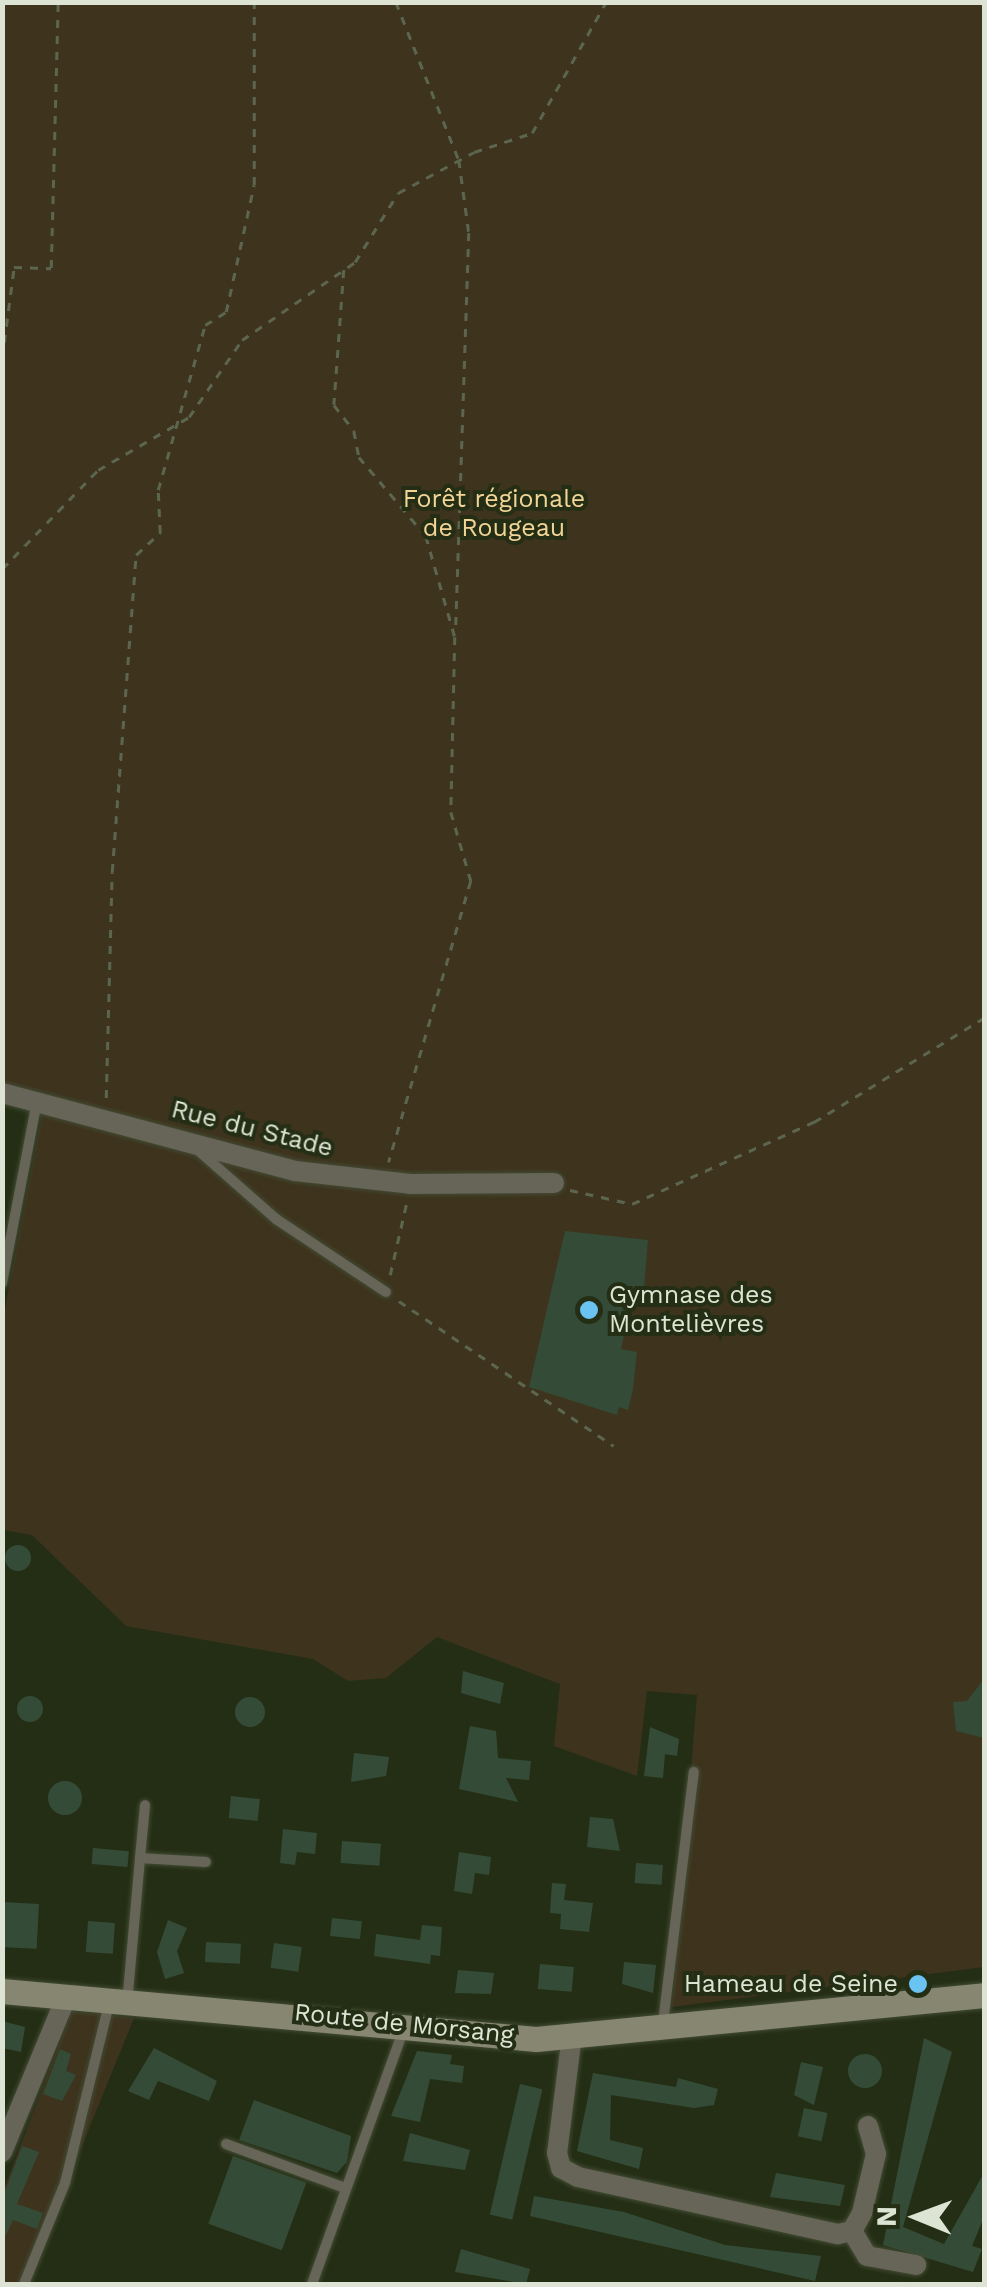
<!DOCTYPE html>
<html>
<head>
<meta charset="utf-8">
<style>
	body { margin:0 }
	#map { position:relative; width:987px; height:2287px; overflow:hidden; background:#242e14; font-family:"Work Sans",sans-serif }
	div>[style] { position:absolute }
	.green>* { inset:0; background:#3e331d }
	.building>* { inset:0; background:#344c37; transform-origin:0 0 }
	.round { border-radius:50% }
	.path>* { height:2.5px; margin-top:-1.25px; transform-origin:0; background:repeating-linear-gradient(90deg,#5c654e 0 8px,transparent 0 16px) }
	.roads { filter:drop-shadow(0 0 2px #424b33) drop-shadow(0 0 2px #424b33) }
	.lane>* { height:10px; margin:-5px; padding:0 5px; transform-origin:5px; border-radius:5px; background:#666558 }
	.street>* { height:20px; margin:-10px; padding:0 10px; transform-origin:10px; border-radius:10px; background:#666558 }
	.secondary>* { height:25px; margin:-12.5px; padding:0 12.5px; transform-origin:12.5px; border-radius:12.5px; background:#878671 }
	.dots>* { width:28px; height:28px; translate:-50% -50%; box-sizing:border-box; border:5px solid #242e14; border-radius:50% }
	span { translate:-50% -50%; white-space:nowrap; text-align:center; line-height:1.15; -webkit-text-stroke:8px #242e14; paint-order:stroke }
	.park-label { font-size:25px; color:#f2d497 }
	.street-label { font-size:25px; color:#dde4d4 }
	.poi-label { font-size:25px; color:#dde4d4 }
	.left { translate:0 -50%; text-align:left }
	.right { translate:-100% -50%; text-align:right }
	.frame { position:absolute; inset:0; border:5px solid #dde4d4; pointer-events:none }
	.north { position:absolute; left:867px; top:2167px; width:100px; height:100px; -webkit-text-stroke:8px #242e14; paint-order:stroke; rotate:271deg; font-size:28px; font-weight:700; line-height:40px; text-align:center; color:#dde4d4 }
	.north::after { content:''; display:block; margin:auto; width:35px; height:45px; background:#dde4d4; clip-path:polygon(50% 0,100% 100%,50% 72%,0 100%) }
</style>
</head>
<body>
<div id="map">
	<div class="green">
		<i style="clip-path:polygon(3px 3px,984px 3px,984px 1967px,672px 2007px,697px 1695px,647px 1691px,637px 1776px,554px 1746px,560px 1684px,437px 1637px,386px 1678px,348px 1681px,313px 1659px,126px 1626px,32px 1535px,3px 1530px,3px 1319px,44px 1103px,3px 1094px)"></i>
		<i style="clip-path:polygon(72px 2011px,134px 2018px,26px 2284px,3px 2284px,2px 2194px)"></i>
	</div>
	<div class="building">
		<i style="clip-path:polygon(565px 1231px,648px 1240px,644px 1288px,635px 1286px,621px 1349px,637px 1352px,633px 1389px,628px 1410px,619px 1407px,617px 1415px,529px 1387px)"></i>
		<i class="round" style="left:5px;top:1545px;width:26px;height:26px"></i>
		<i style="clip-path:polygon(463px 1671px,504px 1683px,500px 1704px,461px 1693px)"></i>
		<i style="clip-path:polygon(984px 1679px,984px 1738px,956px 1731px,953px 1702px,967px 1701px)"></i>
		<i class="round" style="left:17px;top:1696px;width:26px;height:26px"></i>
		<i class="round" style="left:235px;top:1697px;width:30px;height:30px"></i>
		<i style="clip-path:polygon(470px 1726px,496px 1731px,498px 1758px,531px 1761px,529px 1780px,506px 1778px,518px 1802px,459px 1789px)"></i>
		<i style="clip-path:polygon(650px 1727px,679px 1739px,677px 1756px,665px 1754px,663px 1778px,644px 1776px)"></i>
		<i style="clip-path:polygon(354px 1753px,389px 1757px,386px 1776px,351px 1782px)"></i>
		<i class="round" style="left:48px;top:1781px;width:34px;height:34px"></i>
		<i style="left:231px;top:1796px;width:29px;height:22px;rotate:6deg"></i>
		<i style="clip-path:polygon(590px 1817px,613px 1819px,620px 1851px,587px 1847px)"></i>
		<i style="clip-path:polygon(283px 1829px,317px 1833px,315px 1854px,297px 1852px,295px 1865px,280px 1863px)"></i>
		<i style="left:342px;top:1841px;width:39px;height:22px;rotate:4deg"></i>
		<i style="left:93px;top:1848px;width:36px;height:16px;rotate:5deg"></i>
		<i style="clip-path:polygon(459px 1852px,491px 1857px,489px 1875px,475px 1873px,472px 1894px,454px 1891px)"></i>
		<i style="left:636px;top:1863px;width:27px;height:20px;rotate:4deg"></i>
		<i style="clip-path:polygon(552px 1883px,566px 1884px,564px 1900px,593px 1903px,589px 1932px,560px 1929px,561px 1914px,550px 1913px)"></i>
		<i style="left:2px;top:1902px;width:37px;height:45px;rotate:3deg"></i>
		<i style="left:332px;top:1918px;width:30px;height:18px;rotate:6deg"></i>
		<i style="clip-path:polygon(168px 1920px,187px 1928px,177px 1951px,184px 1973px,165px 1979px,157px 1952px)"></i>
		<i style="left:88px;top:1921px;width:27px;height:31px;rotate:4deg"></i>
		<i style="clip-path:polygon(422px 1925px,442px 1927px,440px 1956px,431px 1955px,430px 1964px,374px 1956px,376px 1934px,420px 1940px)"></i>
		<i style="left:206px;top:1942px;width:35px;height:20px;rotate:3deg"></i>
		<i style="left:274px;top:1943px;width:28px;height:25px;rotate:8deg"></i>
		<i style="clip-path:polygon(624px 1962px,656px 1965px,653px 1993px,622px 1984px)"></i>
		<i style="left:540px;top:1964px;width:34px;height:25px;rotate:5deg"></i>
		<i style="clip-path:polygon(458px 1970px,494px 1973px,491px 1994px,455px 1993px)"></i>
		<i style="clip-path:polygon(2px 2021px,25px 2027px,21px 2052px,2px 2048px)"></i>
		<i style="clip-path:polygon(924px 2038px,952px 2052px,903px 2227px,944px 2244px,984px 2173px,984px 2217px,972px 2246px,982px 2249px,973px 2272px,883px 2245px)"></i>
		<i style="clip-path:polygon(154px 2048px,217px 2081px,209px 2101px,158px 2081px,149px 2100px,128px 2091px)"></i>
		<i style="clip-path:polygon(60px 2049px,71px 2054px,66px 2071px,76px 2075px,62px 2101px,43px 2094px)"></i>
		<i style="clip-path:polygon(417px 2051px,452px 2055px,450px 2064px,464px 2066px,462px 2083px,430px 2079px,420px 2122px,391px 2116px)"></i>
		<i class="round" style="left:848px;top:2054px;width:34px;height:34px"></i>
		<i style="clip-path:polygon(801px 2062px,823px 2067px,814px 2105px,794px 2095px)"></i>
		<i style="clip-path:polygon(593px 2073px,676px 2087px,678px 2078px,718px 2089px,714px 2105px,694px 2108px,611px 2095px,610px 2140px,643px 2148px,639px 2169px,577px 2151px)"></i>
		<i style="left:520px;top:2084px;width:23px;height:134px;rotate:13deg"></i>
		<i style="clip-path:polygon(254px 2100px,351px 2136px,347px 2162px,337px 2173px,239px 2140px)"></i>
		<i style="left:804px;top:2108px;width:24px;height:29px;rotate:12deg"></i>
		<i style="clip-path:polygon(410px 2133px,470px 2150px,465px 2170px,403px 2161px)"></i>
		<i style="clip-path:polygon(22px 2146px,39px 2152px,17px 2204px,43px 2213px,37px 2229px,13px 2220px,2px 2243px,2px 2199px)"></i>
		<i style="left:233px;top:2156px;width:78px;height:72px;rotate:20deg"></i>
		<i style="clip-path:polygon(776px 2173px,845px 2185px,840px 2206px,770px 2197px)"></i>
		<i style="clip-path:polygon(534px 2196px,624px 2212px,725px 2245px,821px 2256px,815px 2281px,530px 2216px)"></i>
		<i style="clip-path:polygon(461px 2249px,530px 2269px,526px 2284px,455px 2272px)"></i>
	</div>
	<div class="path">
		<i style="left:396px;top:2px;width:170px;rotate:68.3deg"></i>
		<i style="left:459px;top:160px;width:74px;rotate:82.2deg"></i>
		<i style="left:469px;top:233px;width:398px;rotate:91.9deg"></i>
		<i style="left:344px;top:270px;width:135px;rotate:94.2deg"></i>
		<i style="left:334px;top:405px;width:33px;rotate:52deg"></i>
		<i style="left:354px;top:431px;width:26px;rotate:79deg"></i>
		<i style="left:359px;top:457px;width:104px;rotate:49.7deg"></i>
		<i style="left:426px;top:536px;width:105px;rotate:74deg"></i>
		<i style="left:455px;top:637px;width:175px;rotate:91.3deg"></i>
		<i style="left:451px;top:812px;width:72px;rotate:73.8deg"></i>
		<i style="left:471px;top:881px;width:293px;rotate:106.3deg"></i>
		<i style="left:2px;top:358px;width:92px;rotate:-82.5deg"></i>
		<i style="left:14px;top:267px;width:37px;rotate:2deg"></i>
		<i style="left:51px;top:268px;width:266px;rotate:-88.5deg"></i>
		<i style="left:2px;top:569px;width:138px;rotate:-45.9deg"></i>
		<i style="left:98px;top:470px;width:105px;rotate:-30.2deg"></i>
		<i style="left:189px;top:417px;width:93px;rotate:-55.5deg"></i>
		<i style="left:242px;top:340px;width:137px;rotate:-34.6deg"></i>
		<i style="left:355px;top:262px;width:81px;rotate:-58.1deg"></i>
		<i style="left:398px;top:193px;width:86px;rotate:-28.3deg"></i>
		<i style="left:474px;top:152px;width:61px;rotate:-18.1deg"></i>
		<i style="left:532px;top:133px;width:150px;rotate:-60.5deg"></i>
		<i style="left:106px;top:1098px;width:226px;rotate:-88.5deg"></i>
		<i style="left:112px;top:872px;width:318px;rotate:-85.7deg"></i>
		<i style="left:136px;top:555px;width:33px;rotate:-43deg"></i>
		<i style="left:160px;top:533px;width:43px;rotate:-92.7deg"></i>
		<i style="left:158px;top:490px;width:172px;rotate:-74.1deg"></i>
		<i style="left:205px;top:325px;width:25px;rotate:-32deg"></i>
		<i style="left:226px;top:312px;width:130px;rotate:-77.6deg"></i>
		<i style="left:254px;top:185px;width:183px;rotate:-90deg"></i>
		<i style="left:570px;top:1190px;width:64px;rotate:12.7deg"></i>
		<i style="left:632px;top:1204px;width:200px;rotate:-24.3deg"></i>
		<i style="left:814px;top:1122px;width:199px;rotate:-31.5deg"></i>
		<i style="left:390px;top:1275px;width:72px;rotate:-77.1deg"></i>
		<i style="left:399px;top:1301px;width:259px;rotate:34deg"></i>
	</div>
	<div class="roads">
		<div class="lane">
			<i style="left:200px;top:1152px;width:101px;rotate:41.4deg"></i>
			<i style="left:276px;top:1219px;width:132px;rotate:33.6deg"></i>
			<i style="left:2px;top:1283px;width:185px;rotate:-79.1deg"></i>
			<i style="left:140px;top:1858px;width:53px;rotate:-84.6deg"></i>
			<i style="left:127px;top:2004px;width:147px;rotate:-84.9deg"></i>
			<i style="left:140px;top:1858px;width:66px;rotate:3.5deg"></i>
			<i style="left:663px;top:2023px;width:253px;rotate:-83deg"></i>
			<i style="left:226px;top:2144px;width:127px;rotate:20.3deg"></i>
			<i style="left:24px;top:2284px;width:109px;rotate:-67.9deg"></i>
			<i style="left:65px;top:2183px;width:184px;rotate:-76.2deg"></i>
			<i style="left:312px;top:2284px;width:271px;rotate:-70.2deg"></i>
		</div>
		<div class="street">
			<i style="left:2px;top:1093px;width:303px;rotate:14.9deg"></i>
			<i style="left:295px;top:1171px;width:116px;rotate:6.4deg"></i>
			<i style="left:410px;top:1184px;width:144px;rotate:-0.4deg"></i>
			<i style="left:572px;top:2035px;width:119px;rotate:97.2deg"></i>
			<i style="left:557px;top:2153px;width:16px;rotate:75deg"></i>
			<i style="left:561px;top:2168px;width:19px;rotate:28deg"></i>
			<i style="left:578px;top:2177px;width:266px;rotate:12.4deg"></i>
			<i style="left:838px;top:2234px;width:14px;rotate:-12deg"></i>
			<i style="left:852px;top:2231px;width:21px;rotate:-61deg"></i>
			<i style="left:862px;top:2213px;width:61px;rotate:-76.7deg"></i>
			<i style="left:876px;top:2154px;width:29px;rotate:-106deg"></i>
			<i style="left:2px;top:2152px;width:165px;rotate:-67.5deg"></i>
			<i style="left:852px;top:2231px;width:29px;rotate:59deg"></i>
			<i style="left:867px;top:2256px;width:50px;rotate:10.4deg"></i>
		</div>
		<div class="secondary">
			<i style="left:2px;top:1991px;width:536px;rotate:5.14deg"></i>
			<i style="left:536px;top:2039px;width:450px;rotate:-5.6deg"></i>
		</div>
	</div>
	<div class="dots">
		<i style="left:589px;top:1310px;background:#6ac3f1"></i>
		<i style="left:918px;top:1984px;background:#6ac3f1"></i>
	</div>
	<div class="park-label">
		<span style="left:494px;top:514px">Forêt régionale<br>de Rougeau</span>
	</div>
	<div class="street-label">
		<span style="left:252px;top:1129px;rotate:14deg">Rue du Stade</span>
		<span style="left:404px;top:2024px;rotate:6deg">Route de Morsang</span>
	</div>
	<div class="poi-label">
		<span class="left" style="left:609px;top:1310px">Gymnase des<br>Montelièvres</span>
		<span class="right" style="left:898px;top:1984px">Hameau de Seine</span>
	</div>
	<div class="frame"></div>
	<div class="north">N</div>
</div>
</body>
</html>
